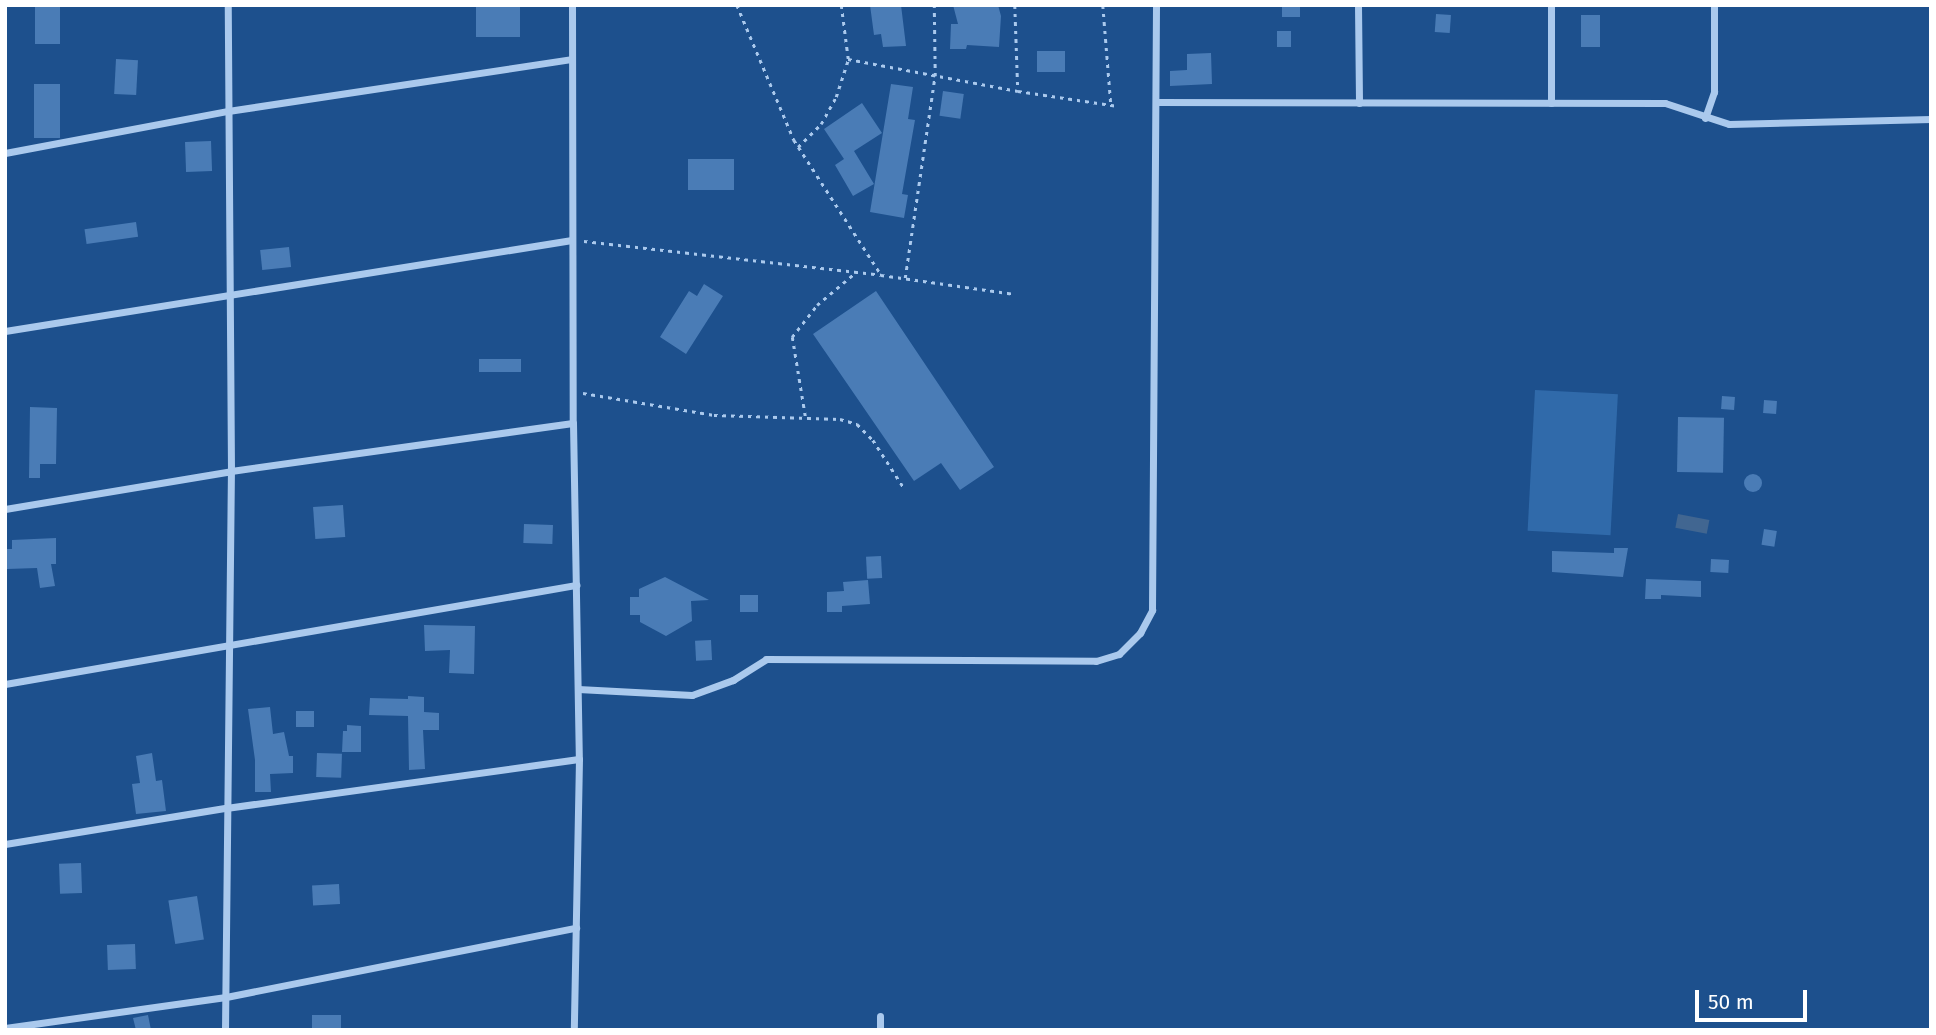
<!DOCTYPE html>
<html>
<head>
<meta charset="utf-8">
<style>
	body { margin:0 }
	#map { position:relative; width:1936px; height:1035px; overflow:hidden; background:#1d508d; font-family:"Fira Sans",sans-serif }
	div>[style] { position:absolute }
	.green>* { inset:0; background:#306aaa; transform-origin:0 0 }
	.water>* { inset:0; background:#416691; transform-origin:0 0 }
	.building>* { inset:0; background:#4a7cb6; transform-origin:0 0 }
	.round { border-radius:50% }
	.path>* { height:2.5px; margin-top:-1.25px; transform-origin:0; background:repeating-linear-gradient(90deg,#aac9ed 0 3.5px,transparent 0 8.5px) }
	.street>* { height:7px; margin:-3.5px; padding:0 3.5px; transform-origin:3.5px; border-radius:3.5px; background:#aac9ed }
	span { translate:-50% -50%; white-space:nowrap; text-align:center; line-height:1.15; -webkit-text-stroke:5px #1d508d; paint-order:stroke }
	.frame { position:absolute; inset:0; border:7px solid #fff; pointer-events:none }
	.scale { position:absolute; left:1695px; top:990px; width:112px; height:32px; box-sizing:border-box; border:4px solid #fff; border-top:0; padding-left:9px; font-size:21px; line-height:24px; white-space:nowrap; color:#fff; -webkit-text-stroke:5px #1d508d; paint-order:stroke }
</style>
</head>
<body>
<div id="map">
	<div class="green">
		<i style="left:1535px;top:390px;width:83px;height:141px;rotate:3deg"></i>
	</div>
	<div class="water">
		<i style="left:1678px;top:514px;width:32px;height:14px;rotate:11deg"></i>
	</div>
	<div class="building">
		<i style="left:35px;top:5px;width:25px;height:39px"></i>
		<i style="left:476px;top:5px;width:44px;height:32px"></i>
		<i style="clip-path:polygon(870px 5px,901px 5px,906px 46px,883px 47px,881px 34px,874px 35px)"></i>
		<i style="clip-path:polygon(953px 5px,998px 5px,1001px 16px,999px 47px,967px 45px,966px 49px,950px 49px,951px 24px,958px 24px)"></i>
		<i style="left:1282px;top:5px;width:18px;height:12px"></i>
		<i style="left:1436px;top:14px;width:15px;height:18px;rotate:4deg"></i>
		<i style="left:1581px;top:15px;width:19px;height:32px"></i>
		<i style="left:1277px;top:31px;width:14px;height:16px"></i>
		<i style="left:1037px;top:51px;width:28px;height:21px"></i>
		<i style="clip-path:polygon(1211px 53px,1212px 84px,1170px 86px,1170px 71px,1187px 70px,1187px 54px)"></i>
		<i style="left:116px;top:59px;width:22px;height:35px;rotate:3deg"></i>
		<i style="left:34px;top:84px;width:26px;height:54px"></i>
		<i style="clip-path:polygon(891px 84px,913px 87px,908px 119px,915px 120px,902px 194px,908px 195px,904px 218px,870px 212px)"></i>
		<i style="left:943px;top:91px;width:21px;height:25px;rotate:8deg"></i>
		<i style="clip-path:polygon(862px 103px,882px 133px,854px 151px,874px 184px,853px 196px,835px 165px,844px 159px,824px 129px)"></i>
		<i style="left:211px;top:141px;width:30px;height:26px;rotate:88deg"></i>
		<i style="left:688px;top:159px;width:46px;height:31px"></i>
		<i style="left:136px;top:222px;width:15px;height:52px;rotate:82deg"></i>
		<i style="left:289px;top:247px;width:20px;height:29px;rotate:84deg"></i>
		<i style="clip-path:polygon(704px 284px,723px 296px,686px 354px,660px 337px,689px 291px,697px 296px)"></i>
		<i style="clip-path:polygon(876px 291px,994px 467px,960px 490px,941px 463px,914px 481px,813px 334px)"></i>
		<i style="left:521px;top:359px;width:13px;height:42px;rotate:90deg"></i>
		<i style="left:1722px;top:396px;width:13px;height:13px;rotate:4deg"></i>
		<i style="left:1764px;top:400px;width:13px;height:13px;rotate:4deg"></i>
		<i style="clip-path:polygon(30px 407px,57px 408px,56px 464px,40px 464px,40px 478px,29px 478px)"></i>
		<i style="left:1678px;top:417px;width:46px;height:55px;rotate:1deg"></i>
		<i class="round" style="left:1744px;top:474px;width:18px;height:18px"></i>
		<i style="left:343px;top:505px;width:32px;height:30px;rotate:86deg"></i>
		<i style="left:524px;top:524px;width:29px;height:19px;rotate:2deg"></i>
		<i style="left:1764px;top:529px;width:13px;height:16px;rotate:9deg"></i>
		<i style="clip-path:polygon(56px 538px,56px 564px,51px 564px,55px 586px,40px 588px,37px 568px,7px 569px,6px 549px,12px 549px,12px 540px)"></i>
		<i style="clip-path:polygon(1614px 548px,1628px 548px,1623px 577px,1552px 572px,1552px 551px,1614px 553px)"></i>
		<i style="left:881px;top:556px;width:22px;height:15px;rotate:87deg"></i>
		<i style="left:1711px;top:559px;width:18px;height:13px;rotate:3deg"></i>
		<i style="clip-path:polygon(665px 577px,709px 600px,691px 601px,692px 621px,666px 636px,640px 622px,640px 615px,630px 615px,630px 597px,639px 597px,639px 589px)"></i>
		<i style="clip-path:polygon(1646px 579px,1701px 581px,1701px 597px,1661px 595px,1661px 599px,1645px 599px)"></i>
		<i style="clip-path:polygon(868px 580px,870px 604px,842px 606px,842px 612px,827px 612px,827px 592px,844px 591px,843px 582px)"></i>
		<i style="left:740px;top:595px;width:18px;height:17px"></i>
		<i style="clip-path:polygon(424px 625px,475px 626px,474px 674px,449px 673px,450px 650px,425px 651px)"></i>
		<i style="left:711px;top:640px;width:20px;height:16px;rotate:87deg"></i>
		<i style="clip-path:polygon(408px 696px,424px 697px,424px 712px,439px 713px,439px 730px,423px 730px,425px 769px,409px 770px,408px 716px,369px 715px,370px 698px,408px 699px)"></i>
		<i style="clip-path:polygon(270px 707px,273px 734px,284px 732px,289px 756px,293px 756px,293px 773px,270px 774px,271px 792px,255px 792px,255px 760px,248px 709px)"></i>
		<i style="left:296px;top:711px;width:18px;height:16px"></i>
		<i style="clip-path:polygon(347px 725px,361px 726px,361px 752px,342px 752px,343px 731px,347px 731px)"></i>
		<i style="clip-path:polygon(152px 753px,156px 781px,162px 780px,166px 811px,136px 814px,132px 784px,140px 783px,136px 756px)"></i>
		<i style="left:317px;top:753px;width:25px;height:24px;rotate:2deg"></i>
		<i style="left:81px;top:863px;width:30px;height:22px;rotate:88deg"></i>
		<i style="left:339px;top:884px;width:20px;height:27px;rotate:87deg"></i>
		<i style="left:197px;top:896px;width:44px;height:29px;rotate:81deg"></i>
		<i style="left:135px;top:944px;width:25px;height:28px;rotate:88deg"></i>
		<i style="clip-path:polygon(148px 1015px,151px 1030px,136px 1030px,133px 1018px)"></i>
		<i style="left:312px;top:1015px;width:29px;height:15px"></i>
	</div>
	<div class="path">
		<i style="left:737px;top:5px;width:147px;rotate:67.1deg"></i>
		<i style="left:794px;top:140px;width:158px;rotate:57.1deg"></i>
		<i style="left:1015px;top:5px;width:84px;rotate:88deg"></i>
		<i style="left:1103px;top:5px;width:100px;rotate:85.4deg"></i>
		<i style="left:848px;top:59px;width:173px;rotate:10.7deg"></i>
		<i style="left:1018px;top:91px;width:101px;rotate:8.5deg"></i>
		<i style="left:798px;top:147px;width:33px;rotate:-45deg"></i>
		<i style="left:821px;top:124px;width:31px;rotate:-61deg"></i>
		<i style="left:836px;top:97px;width:40px;rotate:-72deg"></i>
		<i style="left:848px;top:59px;width:54px;rotate:-97.4deg"></i>
		<i style="left:584px;top:241px;width:299px;rotate:6.5deg"></i>
		<i style="left:881px;top:275px;width:135px;rotate:8.1deg"></i>
		<i style="left:905px;top:278px;width:204px;rotate:-81.6deg"></i>
		<i style="left:935px;top:76px;width:71px;rotate:-90.8deg"></i>
		<i style="left:583px;top:393px;width:133px;rotate:9.5deg"></i>
		<i style="left:714px;top:415px;width:126px;rotate:1.8deg"></i>
		<i style="left:840px;top:419px;width:18px;rotate:16deg"></i>
		<i style="left:857px;top:424px;width:23px;rotate:45deg"></i>
		<i style="left:873px;top:440px;width:57px;rotate:57.1deg"></i>
		<i style="left:805px;top:416px;width:80px;rotate:-99.3deg"></i>
		<i style="left:792px;top:337px;width:41px;rotate:-52deg"></i>
		<i style="left:817px;top:305px;width:51px;rotate:-40.2deg"></i>
	</div>
	<div class="street">
		<i style="left:572px;top:5px;width:418px;rotate:89.9deg"></i>
		<i style="left:573px;top:423px;width:336px;rotate:89deg"></i>
		<i style="left:579px;top:759px;width:271px;rotate:91.1deg"></i>
		<i style="left:1358px;top:5px;width:98px;rotate:89.4deg"></i>
		<i style="left:1551px;top:5px;width:98px;rotate:90deg"></i>
		<i style="left:1157px;top:102px;width:508px;rotate:0.11deg"></i>
		<i style="left:1665px;top:103px;width:67px;rotate:18.2deg"></i>
		<i style="left:1729px;top:124px;width:202px;rotate:-1.4deg"></i>
		<i style="left:1705px;top:118px;width:28px;rotate:-71deg"></i>
		<i style="left:1714px;top:92px;width:87px;rotate:-90deg"></i>
		<i style="left:5px;top:153px;width:227px;rotate:-10.7deg"></i>
		<i style="left:228px;top:111px;width:347px;rotate:-8.6deg"></i>
		<i style="left:5px;top:331px;width:574px;rotate:-9.12deg"></i>
		<i style="left:5px;top:509px;width:229px;rotate:-9.5deg"></i>
		<i style="left:231px;top:471px;width:345px;rotate:-8deg"></i>
		<i style="left:5px;top:684px;width:580px;rotate:-9.84deg"></i>
		<i style="left:578px;top:689px;width:114px;rotate:3deg"></i>
		<i style="left:692px;top:695px;width:44px;rotate:-20.1deg"></i>
		<i style="left:733px;top:680px;width:39px;rotate:-32deg"></i>
		<i style="left:766px;top:659px;width:330px;rotate:0.3deg"></i>
		<i style="left:1096px;top:661px;width:24px;rotate:-17deg"></i>
		<i style="left:1119px;top:654px;width:30px;rotate:-45deg"></i>
		<i style="left:1140px;top:633px;width:26px;rotate:-62deg"></i>
		<i style="left:1152px;top:610px;width:605px;rotate:-89.62deg"></i>
		<i style="left:5px;top:844px;width:224px;rotate:-9.3deg"></i>
		<i style="left:226px;top:808px;width:356px;rotate:-7.9deg"></i>
		<i style="left:5px;top:1028px;width:223px;rotate:-8deg"></i>
		<i style="left:226px;top:997px;width:357px;rotate:-11.2deg"></i>
		<i style="left:225px;top:1030px;width:559px;rotate:-89.39deg"></i>
		<i style="left:231px;top:471px;width:466px;rotate:-90.4deg"></i>
		<i style="left:880px;top:1030px;width:14px;rotate:-90deg"></i>
	</div>
	<div class="frame"></div>
	<div class="scale">50 m</div>
</div>
</body>
</html>
